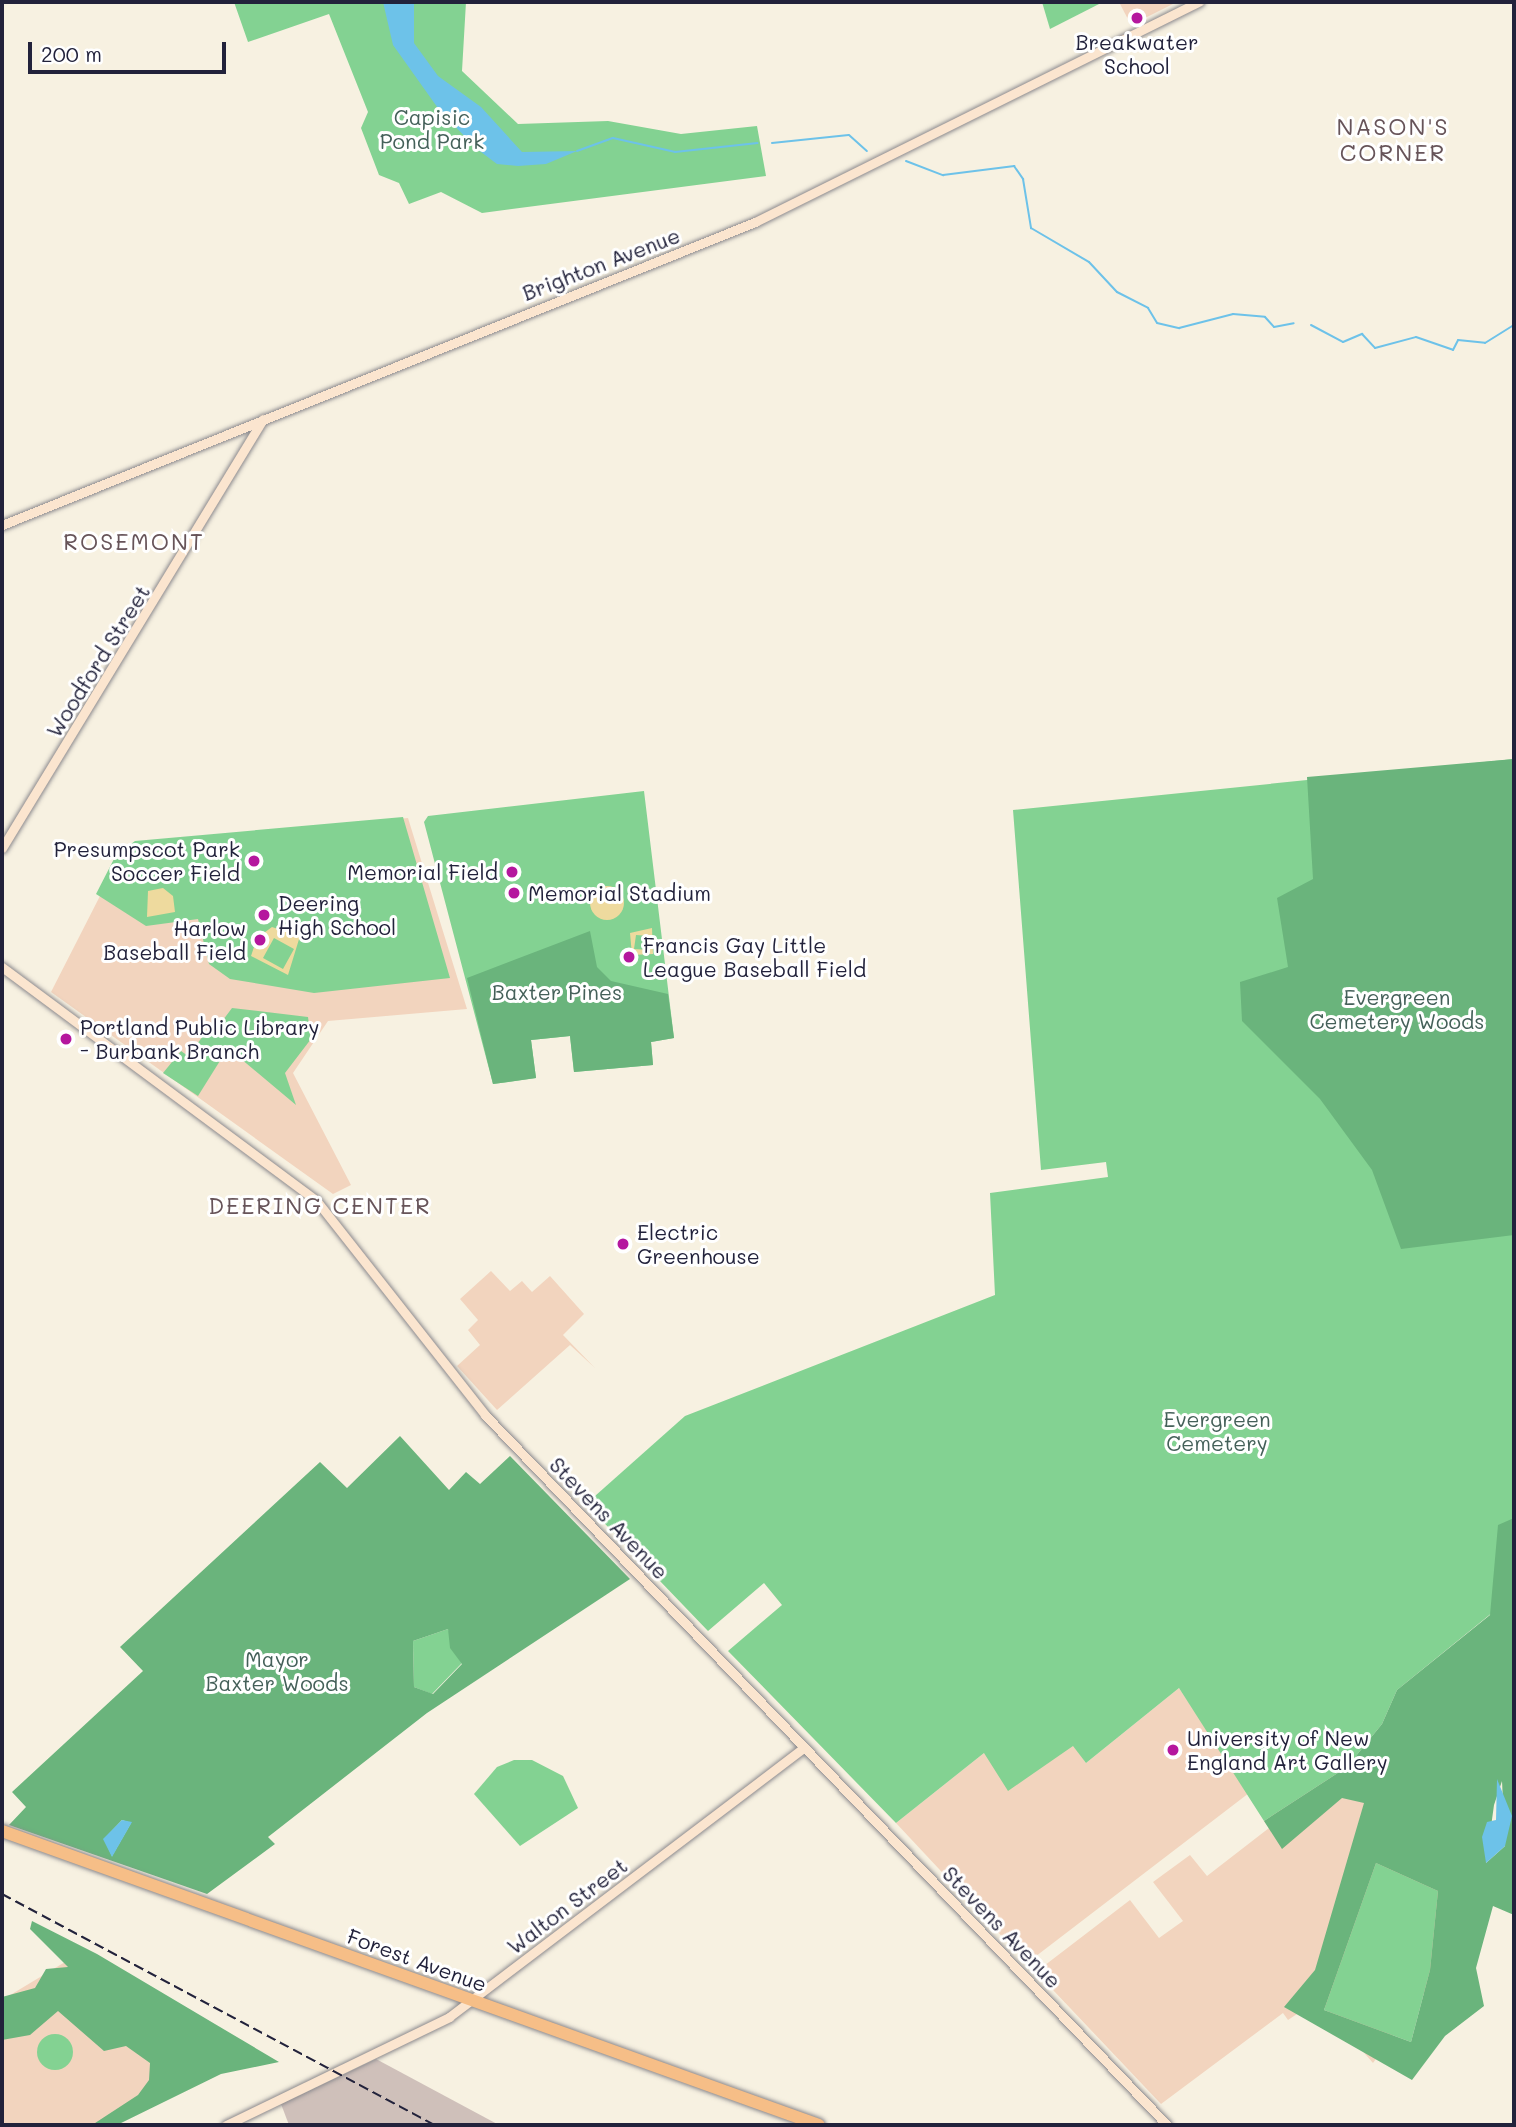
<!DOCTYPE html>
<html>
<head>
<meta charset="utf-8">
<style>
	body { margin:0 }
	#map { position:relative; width:1516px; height:2127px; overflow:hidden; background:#f7f1e1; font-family:Mali,sans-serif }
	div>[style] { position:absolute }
	.built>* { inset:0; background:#f2d4be }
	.industrial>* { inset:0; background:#cfc0ba }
	.green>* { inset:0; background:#83d292 }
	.round { border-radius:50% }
	.forest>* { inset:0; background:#6ab47c }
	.sand>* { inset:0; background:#eeda9e }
	.water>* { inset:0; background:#6dc2e9 }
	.stream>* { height:2px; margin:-1px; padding:0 1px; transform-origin:1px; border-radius:1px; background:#6dc2e9 }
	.roads { filter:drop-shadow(0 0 2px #8c8a8e) drop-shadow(0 0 2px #8c8a8e) }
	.secondary>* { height:9px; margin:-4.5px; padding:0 4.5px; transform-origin:4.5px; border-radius:4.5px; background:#fbe5cf }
	.highway>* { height:12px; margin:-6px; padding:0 6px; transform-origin:6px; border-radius:6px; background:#f6be87 }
	.rail>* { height:2px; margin-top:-1px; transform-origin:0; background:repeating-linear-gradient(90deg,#22223b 0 10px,transparent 0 15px) }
	.dots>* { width:19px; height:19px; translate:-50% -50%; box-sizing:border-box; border:4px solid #fff; border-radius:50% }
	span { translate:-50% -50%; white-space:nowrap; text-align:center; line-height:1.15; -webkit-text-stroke:6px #fff; paint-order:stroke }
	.poi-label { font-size:21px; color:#22223b }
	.right { translate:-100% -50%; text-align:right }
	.left { translate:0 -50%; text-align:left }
	.park-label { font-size:21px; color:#446059 }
	.street-label { font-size:21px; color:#22223b }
	.neighbourhood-label { font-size:23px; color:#675459; letter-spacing:2px }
	.frame { position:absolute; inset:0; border:4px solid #22223b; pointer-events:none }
	.scale { position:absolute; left:28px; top:42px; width:198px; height:32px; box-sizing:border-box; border:4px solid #22223b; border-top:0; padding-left:9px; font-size:21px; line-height:24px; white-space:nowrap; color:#22223b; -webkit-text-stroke:5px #fff; paint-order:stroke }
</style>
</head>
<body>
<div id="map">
	<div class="built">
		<i style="clip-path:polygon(1119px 2px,1177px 2px,1131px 25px)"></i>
		<i style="clip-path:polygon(408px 818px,467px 1009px,328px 1021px,293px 1073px,351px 1185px,333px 1194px,51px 992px,126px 845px)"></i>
		<i style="clip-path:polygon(491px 1271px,510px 1291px,522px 1281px,532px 1292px,550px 1276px,584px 1314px,563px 1335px,595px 1368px,570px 1345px,497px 1410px,457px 1366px,480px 1345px,468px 1330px,478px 1320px,460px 1299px)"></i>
		<i style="clip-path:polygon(1179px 1688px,1249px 1793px,1027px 1963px,896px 1823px,984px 1753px,1074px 1746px,1086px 1763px)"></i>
		<i style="clip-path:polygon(1347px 1767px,1490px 1903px,1373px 2063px,1318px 2000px,1288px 2020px,1283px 2013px,1161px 2104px,1036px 1972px,1130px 1900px,1159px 1938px,1183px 1921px,1153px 1882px,1190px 1855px,1207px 1876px,1269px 1828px,1264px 1821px)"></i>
		<i style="clip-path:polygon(75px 1956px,253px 2052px,102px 2125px,2px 2125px,2px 2000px)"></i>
	</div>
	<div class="industrial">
		<i style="clip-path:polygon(376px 2059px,499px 2125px,289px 2125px,281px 2104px)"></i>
	</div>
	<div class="green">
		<i style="clip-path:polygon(234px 2px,466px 2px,462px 71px,518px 124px,608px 121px,681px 134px,757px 126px,766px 176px,482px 213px,441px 192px,409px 204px,399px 183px,379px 175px,361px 128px,368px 112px,329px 14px,248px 42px)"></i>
		<i style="clip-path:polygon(1042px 2px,1103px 2px,1050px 29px)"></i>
		<i style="clip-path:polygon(1514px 759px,1514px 1595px,1397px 1690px,1382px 1724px,1347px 1767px,1264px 1821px,1179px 1688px,1086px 1763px,1073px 1746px,1008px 1791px,984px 1753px,896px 1823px,728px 1651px,782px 1605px,764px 1583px,708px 1631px,586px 1504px,685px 1416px,995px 1295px,990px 1193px,1108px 1177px,1106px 1162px,1041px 1170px,1013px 810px)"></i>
		<i style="clip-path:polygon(644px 791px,674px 1038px,651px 1042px,653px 1065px,574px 1072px,570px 1036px,531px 1040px,536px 1078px,493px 1084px,424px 822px,428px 816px)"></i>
		<i style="clip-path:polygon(403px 817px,450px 978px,314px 993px,230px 979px,209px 964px,198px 919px,146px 926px,96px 894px,116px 855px,135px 841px)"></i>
		<i style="clip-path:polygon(232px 1008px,308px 1017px,311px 1039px,285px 1073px,296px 1105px,228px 1048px,198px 1096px,163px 1073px,181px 1051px,188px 1056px,209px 1028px,214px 1032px)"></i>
		<i style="clip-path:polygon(448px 1629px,462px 1663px,432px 1694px,414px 1687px,413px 1641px)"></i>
		<i style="clip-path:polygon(514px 1760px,532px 1760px,563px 1776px,578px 1808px,520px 1846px,474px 1794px,497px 1767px)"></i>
		<i style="clip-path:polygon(1376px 1863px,1438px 1891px,1430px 1970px,1411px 2042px,1324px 2010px)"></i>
		<i class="round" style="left:37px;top:2034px;width:36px;height:36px"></i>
	</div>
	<div class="forest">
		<i style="clip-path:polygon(1514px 759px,1514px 1235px,1401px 1249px,1372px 1170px,1320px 1099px,1242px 1021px,1240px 982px,1288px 967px,1277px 898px,1313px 879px,1307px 777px)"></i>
		<i style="clip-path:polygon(590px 931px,597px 967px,611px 981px,668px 994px,674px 1038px,651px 1042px,653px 1065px,574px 1072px,570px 1036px,531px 1040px,536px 1078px,493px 1084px,467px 978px)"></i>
		<i style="clip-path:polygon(evenodd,400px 1436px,449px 1490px,466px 1472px,480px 1484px,510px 1456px,630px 1579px,427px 1713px,268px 1837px,275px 1844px,207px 1894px,9px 1825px,26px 1807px,12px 1792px,143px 1671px,120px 1647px,320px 1462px,347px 1488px,400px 1436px,448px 1629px,450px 1648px,462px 1664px,433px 1694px,414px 1687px,413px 1641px,448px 1629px,400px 1436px,122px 1820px,131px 1823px,112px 1856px,104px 1839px,122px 1820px)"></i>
		<i style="clip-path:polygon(evenodd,1514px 1518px,1514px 1915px,1493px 1906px,1476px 1968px,1484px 2006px,1445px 2036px,1412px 2080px,1284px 2007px,1315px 1970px,1364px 1803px,1342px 1798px,1282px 1849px,1264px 1821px,1347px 1767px,1382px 1724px,1397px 1690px,1490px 1615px,1498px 1525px,1514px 1518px,1502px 1781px,1505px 1846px,1486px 1863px,1494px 1805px,1502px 1781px,1514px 1518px,1376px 1863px,1438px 1891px,1430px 1970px,1411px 2042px,1324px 2010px,1376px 1863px)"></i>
		<i style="clip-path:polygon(32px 1921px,97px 1954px,279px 2062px,221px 2074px,117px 2125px,92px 2125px,138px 2095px,149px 2080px,150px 2063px,126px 2046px,104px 2051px,58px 2011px,30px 2035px,2px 2040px,2px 1997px,35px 1988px,46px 1969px,68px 1967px,30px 1929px)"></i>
	</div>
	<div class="sand">
		<i class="round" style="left:590px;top:886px;width:34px;height:34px"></i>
		<i style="clip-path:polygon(163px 888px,173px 896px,175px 912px,147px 917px,148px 891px)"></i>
		<i style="clip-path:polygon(evenodd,272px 927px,300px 936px,288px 975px,251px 956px,257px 938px,272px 927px,274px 938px,294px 949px,283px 969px,263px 958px,274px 938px)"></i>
		<i style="clip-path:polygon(evenodd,652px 928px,653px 954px,632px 955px,630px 933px,652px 928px,636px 935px,650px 936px,649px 950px,634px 949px,636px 935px)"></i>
	</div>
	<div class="water">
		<i style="clip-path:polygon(383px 2px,414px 2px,414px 43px,438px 76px,481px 107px,522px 152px,577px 151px,546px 164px,518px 166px,497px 164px,477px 149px,440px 111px,393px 45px)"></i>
		<i style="clip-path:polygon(1497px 1779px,1512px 1816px,1505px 1846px,1486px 1863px,1482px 1837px,1487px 1822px,1496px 1820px)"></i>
		<i style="clip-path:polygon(122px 1820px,132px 1822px,112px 1857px,103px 1839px)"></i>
	</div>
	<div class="stream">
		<i style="left:772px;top:143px;width:77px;rotate:-5.9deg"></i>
		<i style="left:849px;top:135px;width:24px;rotate:42deg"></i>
		<i style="left:577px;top:151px;width:38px;rotate:-20deg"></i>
		<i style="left:613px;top:138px;width:64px;rotate:12.7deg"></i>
		<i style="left:675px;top:152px;width:83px;rotate:-6.2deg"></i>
		<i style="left:906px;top:161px;width:40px;rotate:21deg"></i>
		<i style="left:943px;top:175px;width:72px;rotate:-7.2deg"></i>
		<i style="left:1014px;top:166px;width:16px;rotate:55deg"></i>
		<i style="left:1023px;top:179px;width:50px;rotate:80.7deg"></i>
		<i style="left:1031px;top:228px;width:67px;rotate:30.4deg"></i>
		<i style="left:1089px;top:262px;width:41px;rotate:47deg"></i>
		<i style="left:1117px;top:292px;width:35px;rotate:27deg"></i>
		<i style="left:1148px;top:308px;width:17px;rotate:59deg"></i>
		<i style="left:1157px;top:323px;width:23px;rotate:13deg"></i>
		<i style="left:1179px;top:328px;width:56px;rotate:-14.5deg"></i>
		<i style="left:1233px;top:314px;width:32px;rotate:5deg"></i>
		<i style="left:1265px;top:317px;width:13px;rotate:48deg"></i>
		<i style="left:1274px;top:327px;width:20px;rotate:-11deg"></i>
		<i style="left:1311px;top:325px;width:36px;rotate:28deg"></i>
		<i style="left:1343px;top:342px;width:21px;rotate:-23deg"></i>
		<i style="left:1362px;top:334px;width:19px;rotate:47deg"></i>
		<i style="left:1375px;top:348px;width:42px;rotate:-15deg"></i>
		<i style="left:1416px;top:337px;width:39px;rotate:19deg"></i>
		<i style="left:1453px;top:350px;width:11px;rotate:-63deg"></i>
		<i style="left:1458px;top:340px;width:27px;rotate:6deg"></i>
		<i style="left:1485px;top:343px;width:34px;rotate:-32deg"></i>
	</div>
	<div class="roads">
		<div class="secondary">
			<i style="left:2px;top:525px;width:812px;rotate:-21.92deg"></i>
			<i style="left:755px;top:222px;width:496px;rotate:-26.4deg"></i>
			<i style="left:2px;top:848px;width:502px;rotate:-58.68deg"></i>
			<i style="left:2px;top:967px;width:391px;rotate:36.6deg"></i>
			<i style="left:316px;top:1200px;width:273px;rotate:51.8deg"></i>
			<i style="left:485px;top:1415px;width:984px;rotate:46.15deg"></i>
			<i style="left:226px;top:2125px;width:248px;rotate:-25.8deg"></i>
			<i style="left:449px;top:2017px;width:445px;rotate:-37.2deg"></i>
		</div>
		<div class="highway">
			<i style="left:2px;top:1831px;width:868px;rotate:19.79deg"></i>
		</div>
	</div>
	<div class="rail">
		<i style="left:2px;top:1894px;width:490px;rotate:28.1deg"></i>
	</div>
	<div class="dots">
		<i style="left:1137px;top:18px;background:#b5179e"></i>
		<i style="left:254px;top:861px;background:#b5179e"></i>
		<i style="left:512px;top:872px;background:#b5179e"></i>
		<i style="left:514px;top:893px;background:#b5179e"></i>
		<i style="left:264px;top:915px;background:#b5179e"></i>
		<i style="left:260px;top:940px;background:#b5179e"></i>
		<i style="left:629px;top:957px;background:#b5179e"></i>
		<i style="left:66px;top:1039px;background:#b5179e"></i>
		<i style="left:623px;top:1244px;background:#b5179e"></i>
		<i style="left:1173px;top:1750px;background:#b5179e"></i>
	</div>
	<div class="poi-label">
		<span style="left:1137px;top:54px">Breakwater<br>School</span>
		<span class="right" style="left:240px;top:861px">Presumpscot Park<br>Soccer Field</span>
		<span class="right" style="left:498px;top:872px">Memorial Field</span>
		<span class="left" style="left:528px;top:893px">Memorial Stadium</span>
		<span class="left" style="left:278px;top:915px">Deering<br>High School</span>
		<span class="right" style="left:246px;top:940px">Harlow<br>Baseball Field</span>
		<span class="left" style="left:643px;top:957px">Francis Gay Little<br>League Baseball Field</span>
		<span class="left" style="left:80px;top:1039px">Portland Public Library<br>- Burbank Branch</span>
		<span class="left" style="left:637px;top:1244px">Electric<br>Greenhouse</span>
		<span class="left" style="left:1187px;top:1750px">University of New<br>England Art Gallery</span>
	</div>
	<div class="park-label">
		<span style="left:432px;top:129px">Capisic<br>Pond Park</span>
		<span style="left:557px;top:992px">Baxter Pines</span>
		<span style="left:1397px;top:1009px">Evergreen<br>Cemetery Woods</span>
		<span style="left:1217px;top:1431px">Evergreen<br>Cemetery</span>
		<span style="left:277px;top:1671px">Mayor<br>Baxter Woods</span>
	</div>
	<div class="street-label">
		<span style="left:601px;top:264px;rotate:-21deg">Brighton Avenue</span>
		<span style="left:98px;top:661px;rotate:-58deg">Woodford Street</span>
		<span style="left:609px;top:1518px;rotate:46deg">Stevens Avenue</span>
		<span style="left:567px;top:1906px;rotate:-37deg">Walton Street</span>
		<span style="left:1002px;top:1927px;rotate:46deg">Stevens Avenue</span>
		<span style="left:417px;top:1960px;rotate:20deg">Forest Avenue</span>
	</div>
	<div class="neighbourhood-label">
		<span style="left:1393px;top:139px">NASON'S<br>CORNER</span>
		<span style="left:134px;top:541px">ROSEMONT</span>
		<span style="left:320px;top:1205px">DEERING CENTER</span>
	</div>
	<div class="frame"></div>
	<div class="scale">200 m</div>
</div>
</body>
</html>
